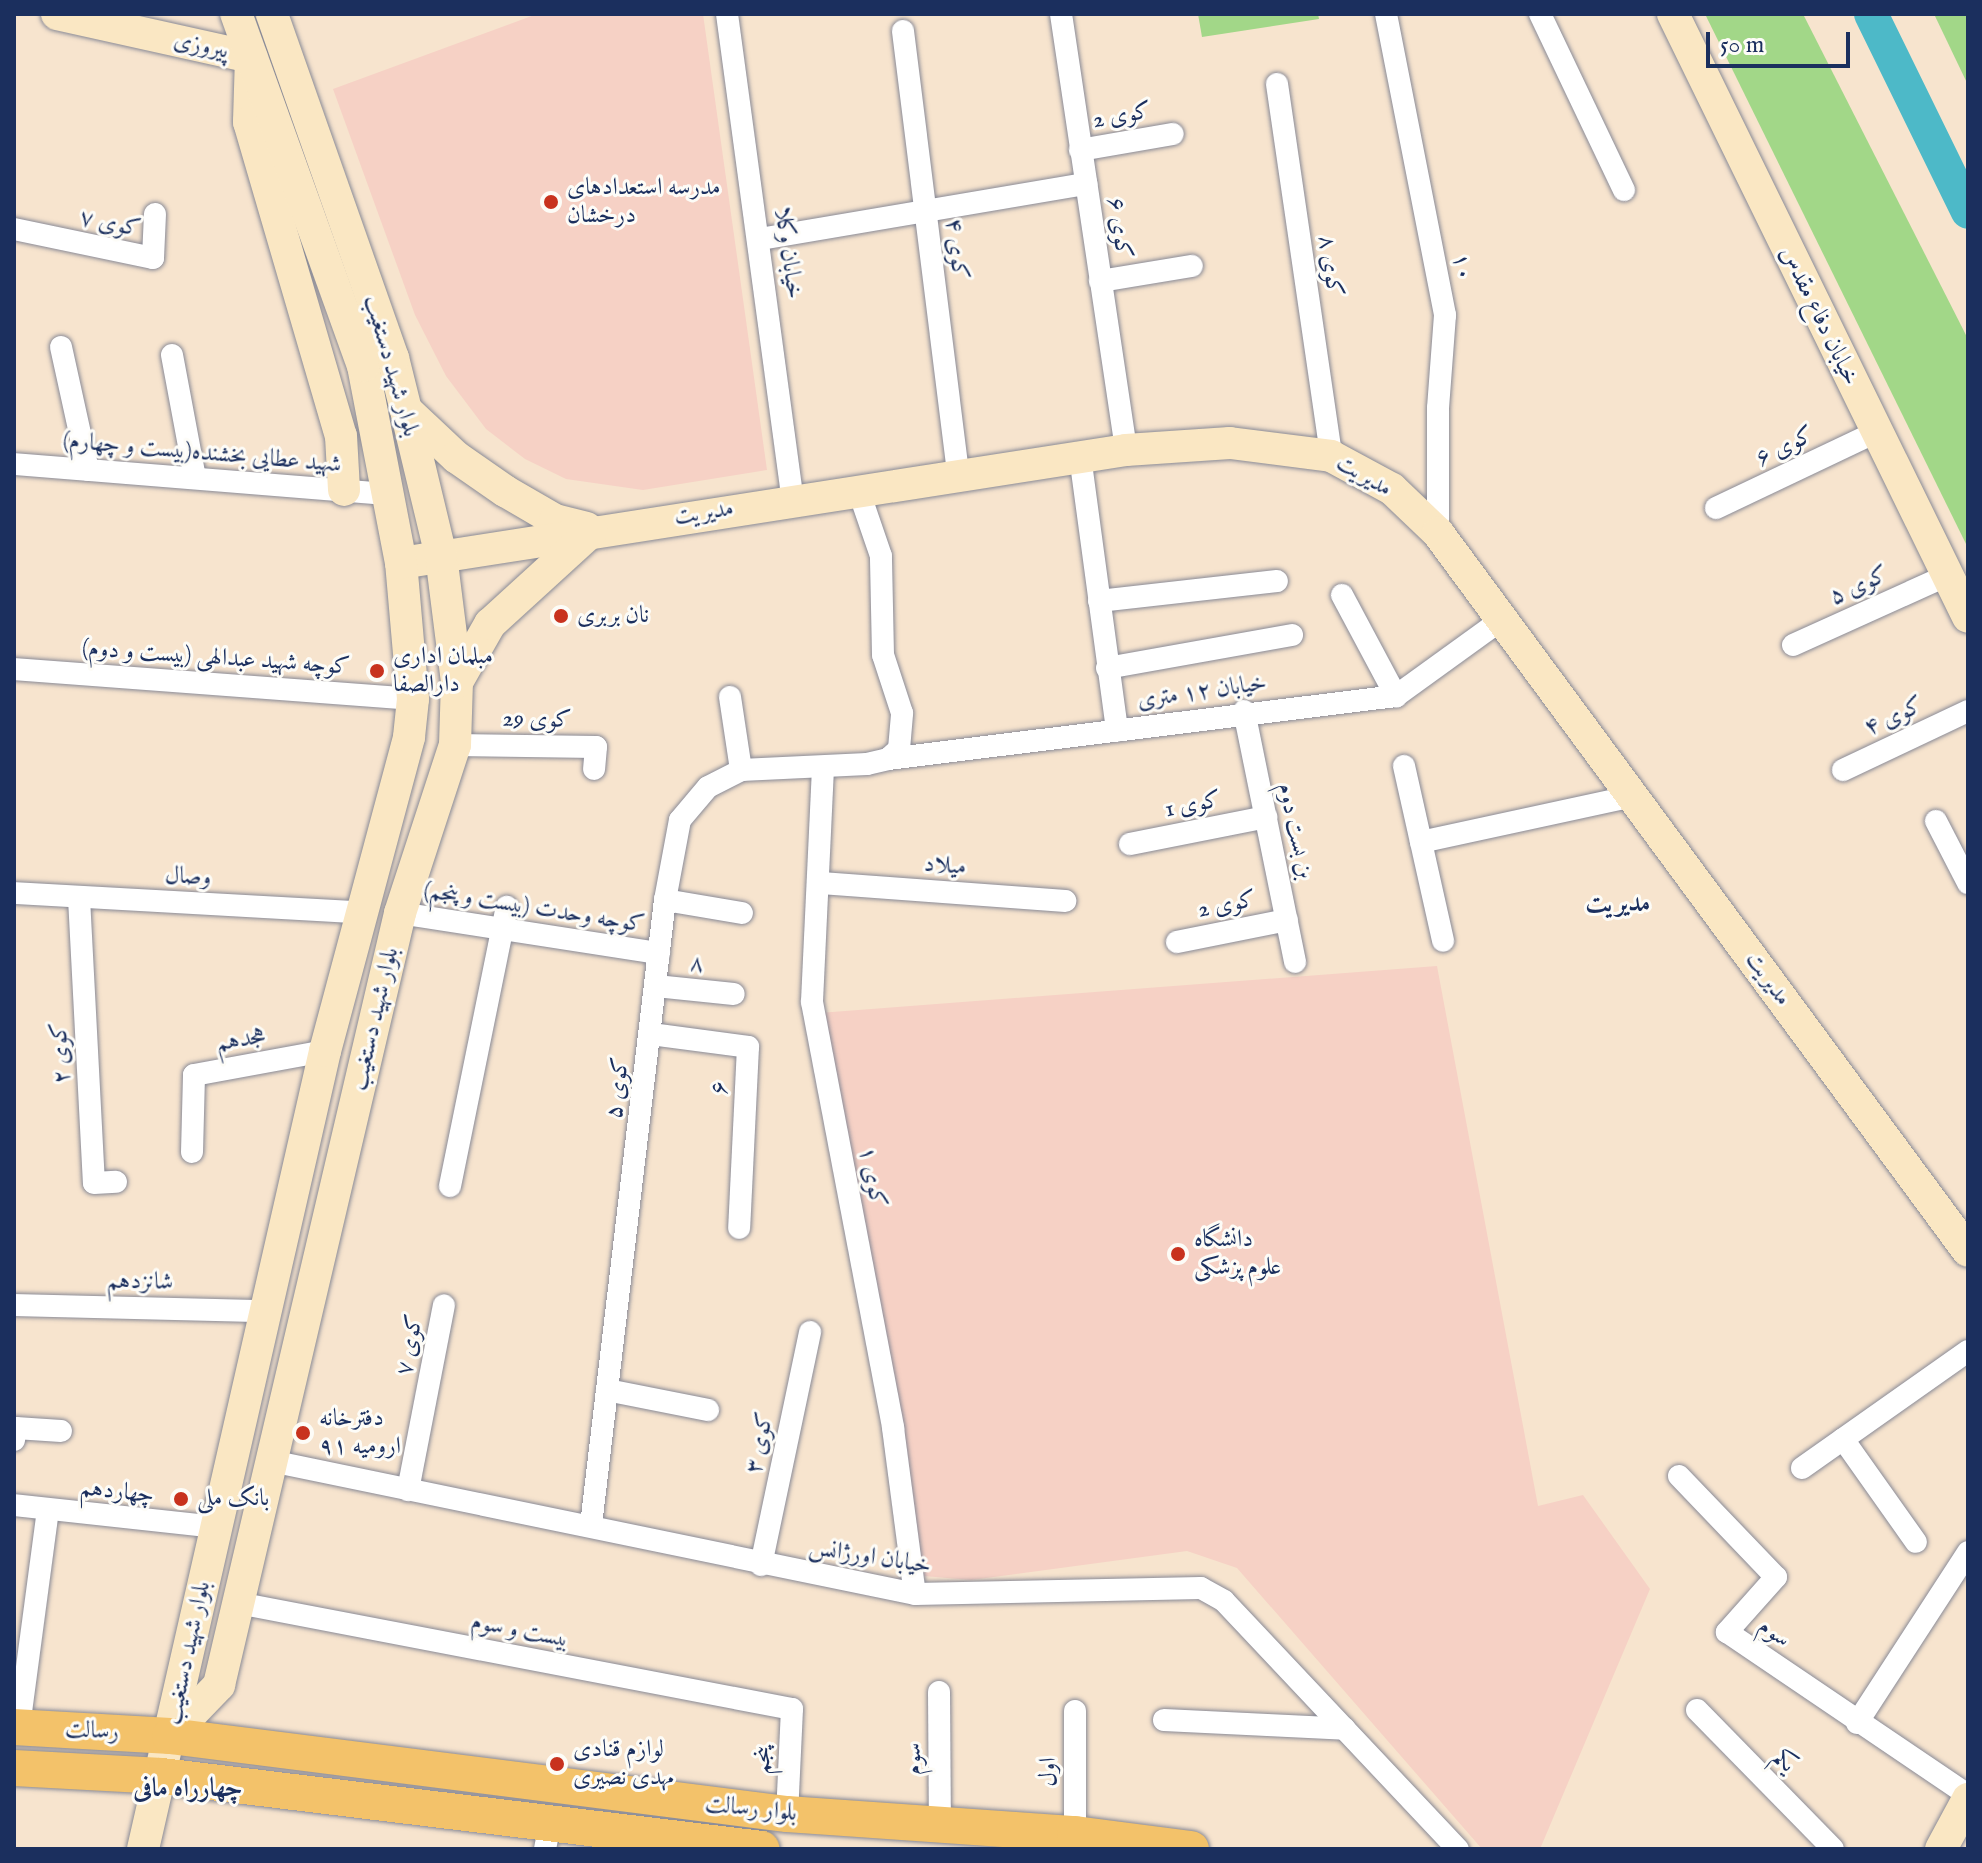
<!DOCTYPE html>
<html>
<head>
<meta charset="utf-8">
<style>
	body { margin:0 }
	#map { position:relative; width:1982px; height:1863px; overflow:hidden; background:#f7e4ce; font-family:"IM FELL English",Amiri,serif }
	div>[style] { position:absolute }
	.built>* { inset:0; background:#f6d1c5 }
	.green>* { inset:0; background:#a2d788 }
	.river>* { height:34px; margin:-17px; padding:0 17px; transform-origin:17px; border-radius:17px; background:#4db9c8 }
	.roads { filter:drop-shadow(0 0 2px #898a96) drop-shadow(0 0 2px #898a96) }
	.street>* { height:22px; margin:-11px; padding:0 11px; transform-origin:11px; border-radius:11px; background:#fff }
	.secondary>* { height:32px; margin:-16px; padding:0 16px; transform-origin:16px; border-radius:16px; background:#fae7c3 }
	.primary>* { height:36px; margin:-18px; padding:0 18px; transform-origin:18px; border-radius:18px; background:#f3c26a }
	.dots>* { width:22px; height:22px; translate:-50% -50%; box-sizing:border-box; border:4px solid #fdfcf7; border-radius:50% }
	span { translate:-50% -50%; white-space:nowrap; text-align:center; line-height:1.15; -webkit-text-stroke:6px #fdfcf7; paint-order:stroke }
	.street-label { font-size:24px; color:#1b2f5e }
	.poi-label { font-size:24px; color:#1b2f5e }
	.left { translate:0 -50%; text-align:left }
	.neighbourhood-label { font-size:26px; color:#1b2f5e; font-weight:700 }
	.frame { position:absolute; inset:0; border:16px solid #1b2f5e; pointer-events:none }
	.scale { position:absolute; left:1706px; top:32px; width:144px; height:36px; box-sizing:border-box; border:4px solid #1b2f5e; border-top:0; padding-left:10px; font-size:24px; line-height:28px; white-space:nowrap; color:#1b2f5e; -webkit-text-stroke:6px #fdfcf7; paint-order:stroke }
</style>
</head>
<body>
<div id="map">
	<div class="built">
		<i style="clip-path:polygon(537px 14px,703px 14px,767px 470px,643px 490px,566px 479px,525px 459px,486px 429px,446px 376px,415px 315px,333px 89px)"></i>
		<i style="clip-path:polygon(1437px 966px,1538px 1506px,1583px 1495px,1650px 1589px,1540px 1849px,1482px 1849px,1237px 1568px,1187px 1551px,971px 1580px,924px 1576px,819px 1013px)"></i>
	</div>
	<div class="green">
		<i style="clip-path:polygon(1198px 14px,1318px 14px,1319px 19px,1202px 37px)"></i>
		<i style="clip-path:polygon(1705px 14px,1803px 14px,1968px 339px,1968px 548px)"></i>
		<i style="clip-path:polygon(1934px 14px,1968px 14px,1968px 85px)"></i>
	</div>
	<div class="river">
		<i style="left:1871px;top:14px;width:220px;rotate:63.9deg"></i>
	</div>
	<div class="roads">
		<div class="street">
			<i style="left:727px;top:14px;width:489px;rotate:82.3deg"></i>
			<i style="left:1061px;top:14px;width:441px;rotate:81.5deg"></i>
			<i style="left:1386px;top:14px;width:307px;rotate:78.9deg"></i>
			<i style="left:1445px;top:315px;width:93px;rotate:94.3deg"></i>
			<i style="left:1438px;top:408px;width:125px;rotate:90deg"></i>
			<i style="left:1540px;top:14px;width:195px;rotate:64.5deg"></i>
			<i style="left:903px;top:31px;width:446px;rotate:82.9deg"></i>
			<i style="left:1277px;top:84px;width:376px;rotate:81.7deg"></i>
			<i style="left:1080px;top:150px;width:94px;rotate:-9.8deg"></i>
			<i style="left:14px;top:229px;width:142px;rotate:11.8deg"></i>
			<i style="left:153px;top:258px;width:44px;rotate:-87.4deg"></i>
			<i style="left:760px;top:239px;width:331px;rotate:-9.6deg"></i>
			<i style="left:1100px;top:281px;width:93px;rotate:-9.3deg"></i>
			<i style="left:61px;top:347px;width:126px;rotate:77.6deg"></i>
			<i style="left:172px;top:355px;width:125px;rotate:79.4deg"></i>
			<i style="left:1080px;top:456px;width:277px;rotate:82.3deg"></i>
			<i style="left:14px;top:464px;width:372px;rotate:4.6deg"></i>
			<i style="left:1716px;top:508px;width:177px;rotate:-25.4deg"></i>
			<i style="left:1342px;top:595px;width:115px;rotate:61.9deg"></i>
			<i style="left:1099px;top:601px;width:179px;rotate:-6.4deg"></i>
			<i style="left:1793px;top:645px;width:170px;rotate:-24.3deg"></i>
			<i style="left:1107px;top:668px;width:188px;rotate:-10.1deg"></i>
			<i style="left:14px;top:669px;width:400px;rotate:4.3deg"></i>
			<i style="left:730px;top:697px;width:74px;rotate:81.4deg"></i>
			<i style="left:1244px;top:711px;width:256px;rotate:78.5deg"></i>
			<i style="left:455px;top:745px;width:141px;rotate:0.8deg"></i>
			<i style="left:596px;top:747px;width:22px;rotate:95deg"></i>
			<i style="left:888px;top:759px;width:512px;rotate:-7.07deg"></i>
			<i style="left:1396px;top:696px;width:130px;rotate:-35.9deg"></i>
			<i style="left:1404px;top:766px;width:179px;rotate:77.4deg"></i>
			<i style="left:823px;top:768px;width:234px;rotate:92.7deg"></i>
			<i style="left:812px;top:1002px;width:434px;rotate:79.2deg"></i>
			<i style="left:893px;top:1428px;width:167px;rotate:82.5deg"></i>
			<i style="left:1843px;top:770px;width:138px;rotate:-25.3deg"></i>
			<i style="left:1936px;top:821px;width:70px;rotate:62.7deg"></i>
			<i style="left:1421px;top:842px;width:218px;rotate:-12.2deg"></i>
			<i style="left:1130px;top:844px;width:139px;rotate:-11.2deg"></i>
			<i style="left:821px;top:883px;width:245px;rotate:4.2deg"></i>
			<i style="left:14px;top:893px;width:346px;rotate:3.2deg"></i>
			<i style="left:79px;top:898px;width:285px;rotate:87deg"></i>
			<i style="left:94px;top:1183px;width:22px;rotate:-3deg"></i>
			<i style="left:665px;top:900px;width:78px;rotate:9.6deg"></i>
			<i style="left:400px;top:913px;width:262px;rotate:8.8deg"></i>
			<i style="left:1177px;top:942px;width:112px;rotate:-11.3deg"></i>
			<i style="left:656px;top:986px;width:78px;rotate:5.9deg"></i>
			<i style="left:651px;top:1034px;width:98px;rotate:7.6deg"></i>
			<i style="left:748px;top:1047px;width:181px;rotate:92.8deg"></i>
			<i style="left:192px;top:1152px;width:77px;rotate:-88.5deg"></i>
			<i style="left:194px;top:1075px;width:133px;rotate:-10.4deg"></i>
			<i style="left:450px;top:1186px;width:285px;rotate:-78.5deg"></i>
			<i style="left:14px;top:1305px;width:251px;rotate:1.4deg"></i>
			<i style="left:607px;top:1390px;width:103px;rotate:11.2deg"></i>
			<i style="left:1843px;top:1439px;width:126px;rotate:54.7deg"></i>
			<i style="left:14px;top:1440px;width:12px;rotate:-81deg"></i>
			<i style="left:16px;top:1428px;width:45px;rotate:3.8deg"></i>
			<i style="left:271px;top:1461px;width:658px;rotate:11.67deg"></i>
			<i style="left:915px;top:1594px;width:286px;rotate:-1.2deg"></i>
			<i style="left:1201px;top:1588px;width:26px;rotate:29deg"></i>
			<i style="left:1224px;top:1601px;width:341px;rotate:46.7deg"></i>
			<i style="left:1802px;top:1468px;width:203px;rotate:-35.2deg"></i>
			<i style="left:1679px;top:1476px;width:140px;rotate:46.2deg"></i>
			<i style="left:1776px;top:1577px;width:74px;rotate:131.7deg"></i>
			<i style="left:1727px;top:1632px;width:291px;rotate:34.1deg"></i>
			<i style="left:408px;top:1490px;width:188px;rotate:-79deg"></i>
			<i style="left:14px;top:1505px;width:202px;rotate:6.2deg"></i>
			<i style="left:591px;top:1525px;width:629px;rotate:-83.25deg"></i>
			<i style="left:665px;top:900px;width:81px;rotate:-79.4deg"></i>
			<i style="left:680px;top:820px;width:43px;rotate:-49.7deg"></i>
			<i style="left:708px;top:787px;width:37px;rotate:-27deg"></i>
			<i style="left:741px;top:770px;width:126px;rotate:-2.7deg"></i>
			<i style="left:867px;top:764px;width:22px;rotate:-13deg"></i>
			<i style="left:888px;top:759px;width:15px;rotate:-42deg"></i>
			<i style="left:899px;top:749px;width:36px;rotate:-85deg"></i>
			<i style="left:902px;top:713px;width:61px;rotate:-108.1deg"></i>
			<i style="left:883px;top:655px;width:99px;rotate:-91.2deg"></i>
			<i style="left:881px;top:556px;width:71px;rotate:-108.9deg"></i>
			<i style="left:761px;top:1565px;width:238px;rotate:-78.1deg"></i>
			<i style="left:238px;top:1603px;width:564px;rotate:10.83deg"></i>
			<i style="left:792px;top:1709px;width:105px;rotate:92.7deg"></i>
			<i style="left:939px;top:1692px;width:133px;rotate:89.6deg"></i>
			<i style="left:1697px;top:1710px;width:194px;rotate:45.6deg"></i>
			<i style="left:1075px;top:1711px;width:123px;rotate:90deg"></i>
			<i style="left:1164px;top:1720px;width:181px;rotate:2.8deg"></i>
			<i style="left:1857px;top:1723px;width:204px;rotate:-57deg"></i>
			<i style="left:19px;top:1727px;width:218px;rotate:-82.4deg"></i>
			<i style="left:545px;top:1849px;width:25px;rotate:-79deg"></i>
		</div>
		<div class="secondary">
			<i style="left:57px;top:14px;width:199px;rotate:12.5deg"></i>
			<i style="left:251px;top:57px;width:65px;rotate:91.8deg"></i>
			<i style="left:249px;top:122px;width:327px;rotate:73.7deg"></i>
			<i style="left:341px;top:436px;width:54px;rotate:86.8deg"></i>
			<i style="left:1673px;top:14px;width:671px;rotate:63.93deg"></i>
			<i style="left:406px;top:410px;width:69px;rotate:43.2deg"></i>
			<i style="left:456px;top:457px;width:60px;rotate:34.8deg"></i>
			<i style="left:505px;top:491px;width:58px;rotate:30.1deg"></i>
			<i style="left:555px;top:520px;width:32px;rotate:14deg"></i>
			<i style="left:401px;top:563px;width:734px;rotate:-8.86deg"></i>
			<i style="left:1126px;top:450px;width:104px;rotate:-3.9deg"></i>
			<i style="left:1230px;top:443px;width:102px;rotate:7.3deg"></i>
			<i style="left:1331px;top:456px;width:69px;rotate:28.4deg"></i>
			<i style="left:1392px;top:489px;width:64px;rotate:43.7deg"></i>
			<i style="left:1438px;top:533px;width:892px;rotate:53.57deg"></i>
			<i style="left:457px;top:682px;width:67px;rotate:-60.4deg"></i>
			<i style="left:490px;top:624px;width:138px;rotate:-42.4deg"></i>
			<i style="left:170px;top:1736px;width:71px;rotate:-46.1deg"></i>
			<i style="left:219px;top:1685px;width:793px;rotate:-76.8deg"></i>
			<i style="left:400px;top:913px;width:177px;rotate:-71.9deg"></i>
			<i style="left:455px;top:745px;width:63px;rotate:-88.2deg"></i>
			<i style="left:457px;top:682px;width:127px;rotate:-97.2deg"></i>
			<i style="left:441px;top:556px;width:150px;rotate:-103.5deg"></i>
			<i style="left:406px;top:410px;width:54px;rotate:-104deg"></i>
			<i style="left:393px;top:358px;width:365px;rotate:-109.4deg"></i>
			<i style="left:143px;top:1849px;width:818px;rotate:-77.15deg"></i>
			<i style="left:325px;top:1051px;width:325px;rotate:-75deg"></i>
			<i style="left:409px;top:737px;width:38px;rotate:-84deg"></i>
			<i style="left:413px;top:699px;width:137px;rotate:-95deg"></i>
			<i style="left:401px;top:563px;width:201px;rotate:-100.9deg"></i>
			<i style="left:363px;top:366px;width:374px;rotate:-109.8deg"></i>
			<i style="left:1941px;top:1849px;width:57px;rotate:-61.6deg"></i>
		</div>
		<div class="primary">
			<i style="left:14px;top:1727px;width:156px;rotate:3.3deg"></i>
			<i style="left:170px;top:1736px;width:622px;rotate:7.21deg"></i>
			<i style="left:787px;top:1814px;width:289px;rotate:4deg"></i>
			<i style="left:1075px;top:1834px;width:117px;rotate:7.4deg"></i>
			<i style="left:14px;top:1768px;width:148px;rotate:3.1deg"></i>
			<i style="left:162px;top:1776px;width:604px;rotate:6.94deg"></i>
		</div>
	</div>
	<div class="dots">
		<i style="left:551px;top:202px;background:#c8321e"></i>
		<i style="left:561px;top:616px;background:#c8321e"></i>
		<i style="left:377px;top:671px;background:#c8321e"></i>
		<i style="left:1178px;top:1254px;background:#c8321e"></i>
		<i style="left:303px;top:1433px;background:#c8321e"></i>
		<i style="left:181px;top:1499px;background:#c8321e"></i>
		<i style="left:557px;top:1764px;background:#c8321e"></i>
	</div>
	<div class="street-label">
		<span style="left:201px;top:46px;rotate:12deg">پیروزی</span>
		<span style="left:1122px;top:116px;rotate:-10deg">کوی 2</span>
		<span style="left:110px;top:224px;rotate:11deg">کوی ۷</span>
		<span style="left:1119px;top:228px;rotate:82deg">کوی ۶</span>
		<span style="left:956px;top:249px;rotate:83deg">کوی ۴</span>
		<span style="left:788px;top:253px;rotate:82deg">خیابان وکلا</span>
		<span style="left:1330px;top:266px;rotate:82deg">کوی ۸</span>
		<span style="left:1462px;top:267px;rotate:79deg">۱۰</span>
		<span style="left:1819px;top:316px;rotate:64deg">خیابان دفاع مقدس</span>
		<span style="left:391px;top:366px;rotate:74deg">بلوار شهید دستغیب</span>
		<span style="left:1785px;top:447px;rotate:-26deg">کوی ۶</span>
		<span style="left:202px;top:453px;rotate:5deg">شهید عطایی بخشنده(بیست و چهارم)</span>
		<span style="left:1364px;top:476px;rotate:30deg">مدیریت</span>
		<span style="left:704px;top:513px;rotate:-9deg">مدیریت</span>
		<span style="left:1859px;top:586px;rotate:-24deg">کوی ۵</span>
		<span style="left:216px;top:658px;rotate:4deg">کوچه شهید عبدالهی (بیست و دوم)</span>
		<span style="left:1202px;top:692px;rotate:-8deg">خیابان ۱۲ متری</span>
		<span style="left:1894px;top:717px;rotate:-25deg">کوی ۴</span>
		<span style="left:537px;top:720px;rotate:1deg">کوی 29</span>
		<span style="left:1193px;top:805px;rotate:-11deg">کوی 1</span>
		<span style="left:1295px;top:831px;rotate:78deg">بن بست دوم</span>
		<span style="left:945px;top:866px;rotate:4deg">میلاد</span>
		<span style="left:188px;top:877px;rotate:3deg">وصال</span>
		<span style="left:1227px;top:905px;rotate:-11deg">کوی 2</span>
		<span style="left:534px;top:908px;rotate:9deg">کوچه وحدت (بیست و پنجم)</span>
		<span style="left:697px;top:964px;rotate:6deg">۸</span>
		<span style="left:1768px;top:979px;rotate:54deg">مدیریت</span>
		<span style="left:375px;top:1019px;rotate:-77deg">بلوار شهید دستغیب</span>
		<span style="left:241px;top:1040px;rotate:-10deg">هجدهم</span>
		<span style="left:61px;top:1053px;rotate:-93deg">کوی ۲</span>
		<span style="left:618px;top:1088px;rotate:-83deg">کوی ۵</span>
		<span style="left:720px;top:1088px;rotate:-87deg">۶</span>
		<span style="left:872px;top:1177px;rotate:79deg">کوی ۱</span>
		<span style="left:140px;top:1282px;rotate:1deg">شانزدهم</span>
		<span style="left:410px;top:1345px;rotate:-79deg">کوی ۷</span>
		<span style="left:760px;top:1443px;rotate:-78deg">کوی ۳</span>
		<span style="left:117px;top:1492px;rotate:6deg">چهاردهم</span>
		<span style="left:870px;top:1557px;rotate:9deg">خیابان اورژانس</span>
		<span style="left:520px;top:1631px;rotate:11deg">بیست و سوم</span>
		<span style="left:1774px;top:1633px;rotate:35deg">سوم</span>
		<span style="left:188px;top:1653px;rotate:-78deg">بلوار شهید دستغیب</span>
		<span style="left:92px;top:1731px;rotate:3deg">رسالت</span>
		<span style="left:914px;top:1759px;rotate:-91deg">سوم</span>
		<span style="left:763px;top:1760px;rotate:-88deg">پنجم</span>
		<span style="left:1784px;top:1761px;rotate:46deg">یکم</span>
		<span style="left:1049px;top:1772px;rotate:-90deg">اول</span>
		<span style="left:751px;top:1809px;rotate:6deg">بلوار رسالت</span>
	</div>
	<div class="poi-label">
		<span class="left" style="left:567px;top:202px">مدرسه استعدادهای<br>درخشان</span>
		<span class="left" style="left:577px;top:616px">نان بربری</span>
		<span class="left" style="left:393px;top:671px">مبلمان اداری<br>دارالصفا</span>
		<span class="left" style="left:1194px;top:1254px">دانشگاه<br>علوم پزشکی</span>
		<span class="left" style="left:319px;top:1433px">دفترخانه<br>۹۱ ارومیه</span>
		<span class="left" style="left:197px;top:1499px">بانک ملی</span>
		<span class="left" style="left:573px;top:1764px">لوازم قنادی<br>مهدی نصیری</span>
	</div>
	<div class="neighbourhood-label">
		<span style="left:1618px;top:904px">مدیریت</span>
		<span style="left:188px;top:1789px">چهارراه مافی</span>
	</div>
	<div class="frame"></div>
	<div class="scale">50 m</div>
</div>
</body>
</html>
